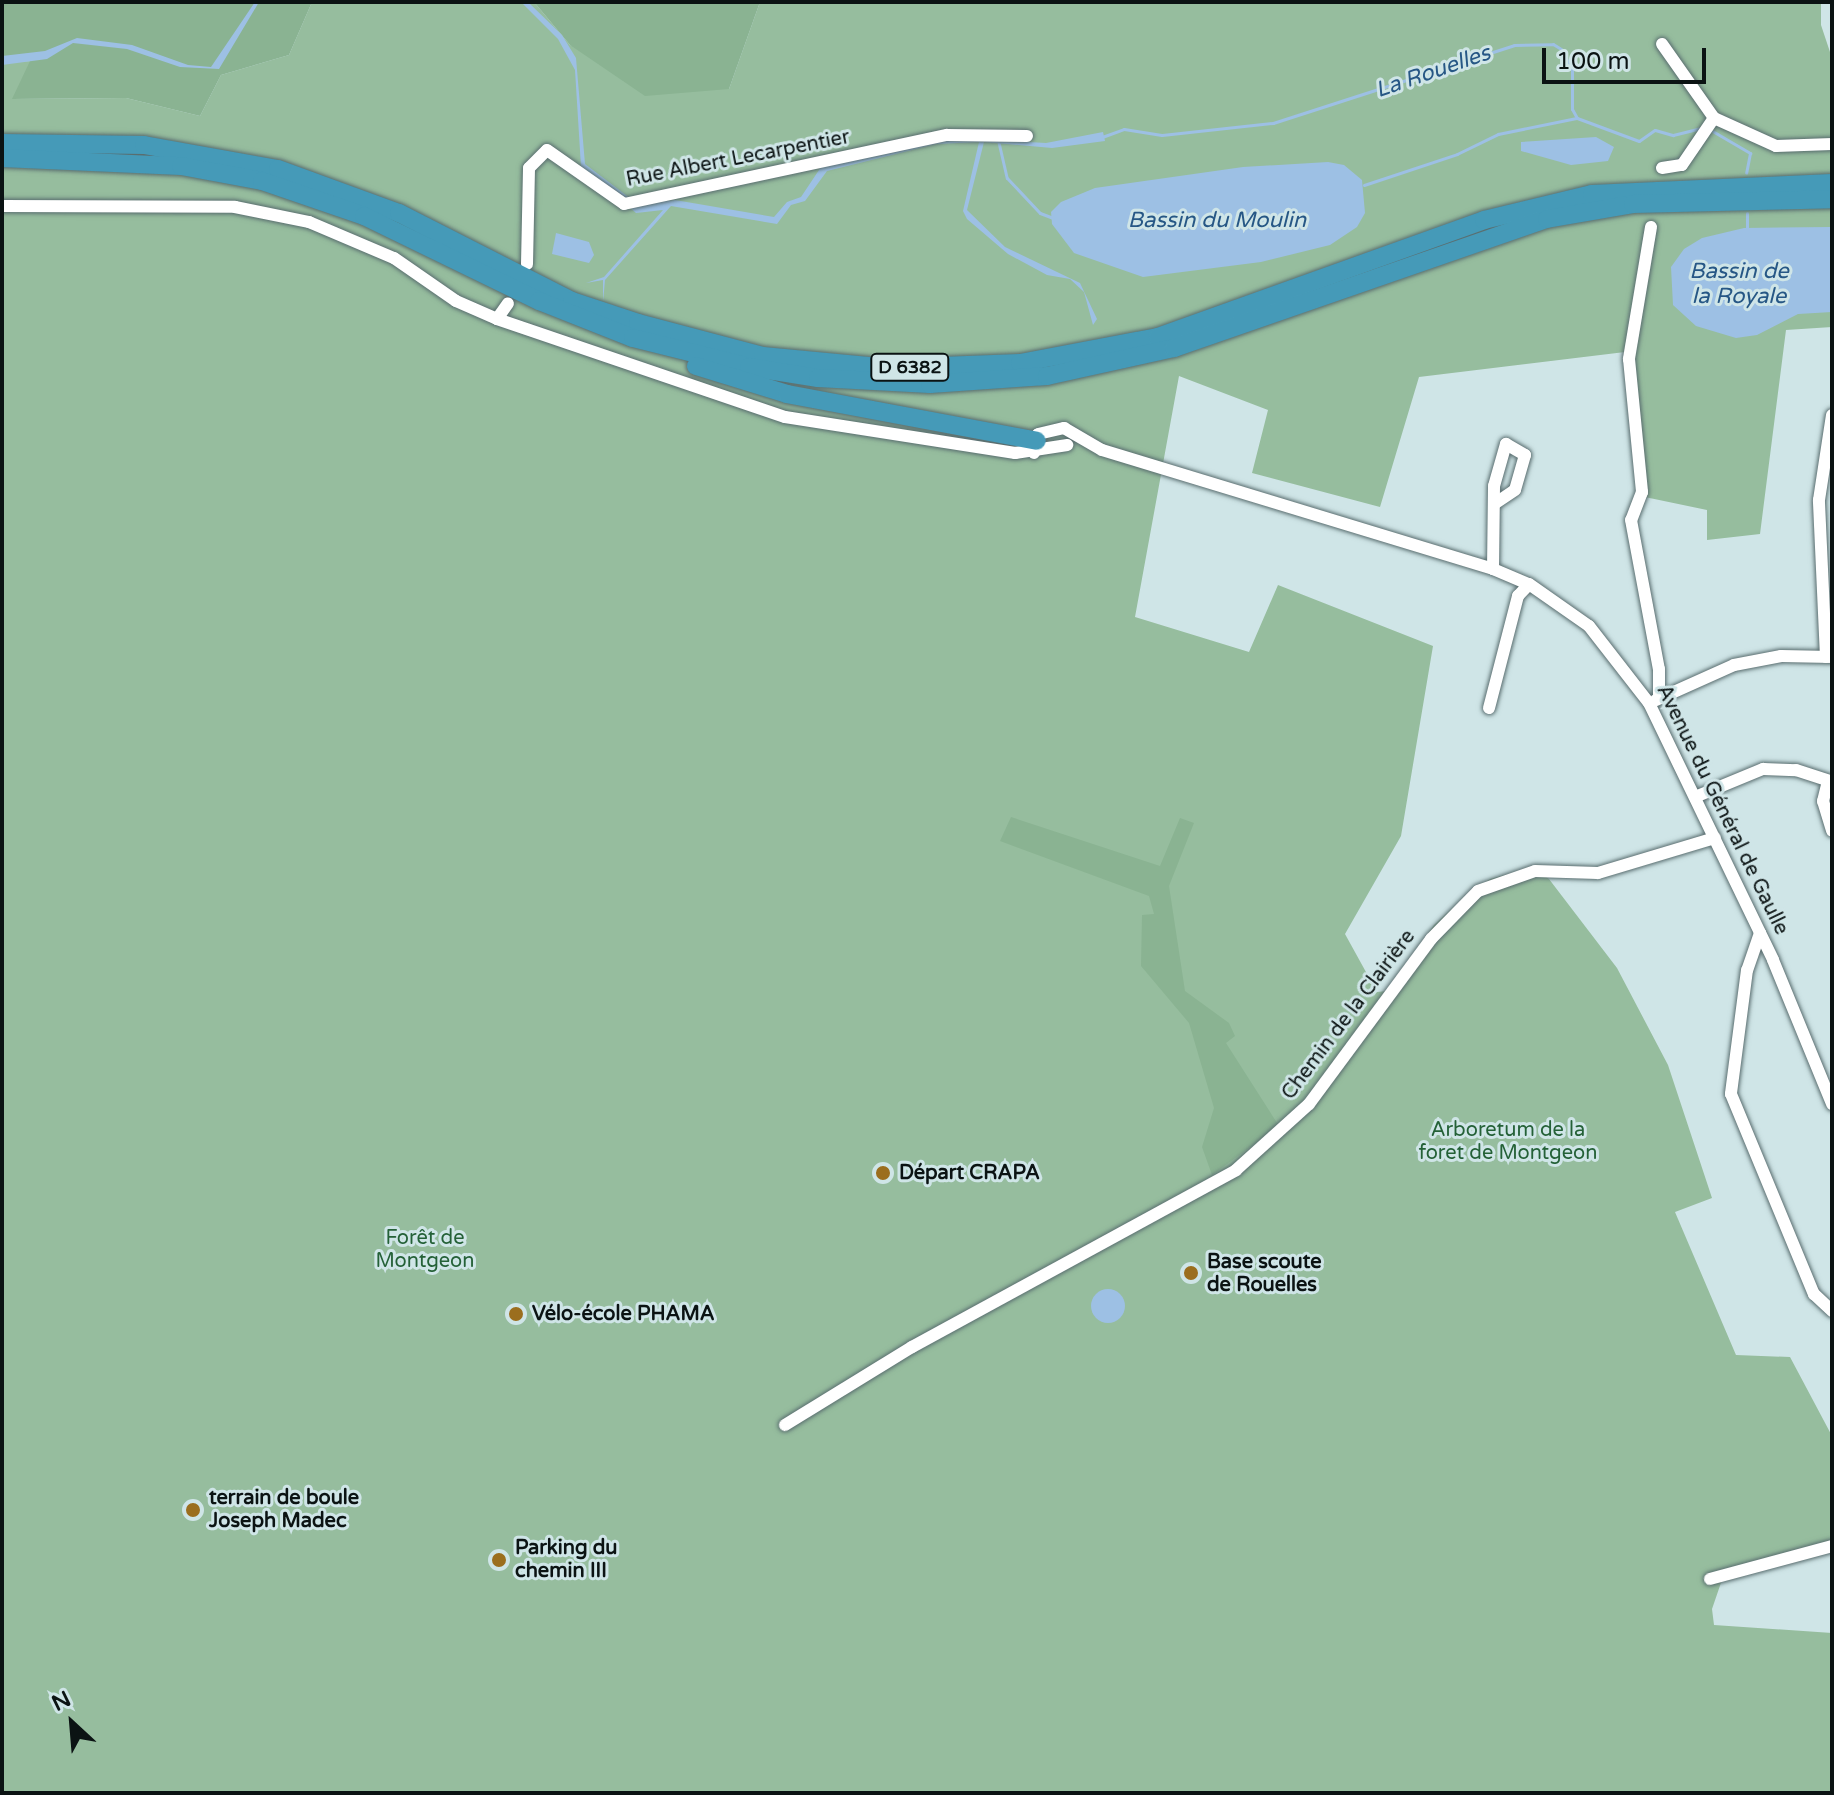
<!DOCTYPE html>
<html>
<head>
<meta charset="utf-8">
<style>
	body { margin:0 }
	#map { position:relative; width:1834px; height:1795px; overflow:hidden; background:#cfe5e7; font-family:"Varela Round",sans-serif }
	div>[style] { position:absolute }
	.green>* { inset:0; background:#96bd9e }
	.forest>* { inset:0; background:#8ab392 }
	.water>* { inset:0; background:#9dc0e4 }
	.round { border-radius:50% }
	.stream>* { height:3px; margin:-1.5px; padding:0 1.5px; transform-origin:1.5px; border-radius:1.5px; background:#9dc0e4 }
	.roads { filter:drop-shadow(0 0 2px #596d6f) drop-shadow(0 0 2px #596d6f) }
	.minor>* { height:12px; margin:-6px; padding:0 6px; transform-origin:6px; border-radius:6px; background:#fff }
	.highway>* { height:18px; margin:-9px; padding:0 9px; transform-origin:9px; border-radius:9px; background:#459ab8 }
	.dots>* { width:22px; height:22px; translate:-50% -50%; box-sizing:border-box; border:4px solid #cfe5e7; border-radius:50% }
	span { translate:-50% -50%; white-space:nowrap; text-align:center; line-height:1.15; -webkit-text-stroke:6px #cfe5e7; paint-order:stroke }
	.shield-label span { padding:2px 6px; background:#cfe5e7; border:2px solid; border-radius:6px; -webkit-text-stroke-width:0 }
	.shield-label { font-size:18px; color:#0b1313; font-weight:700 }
	.street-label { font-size:20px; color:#0b1313 }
	.park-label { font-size:20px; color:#246137 }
	.poi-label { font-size:20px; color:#0b1313; font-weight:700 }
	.left { translate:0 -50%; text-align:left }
	.water-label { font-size:22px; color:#265785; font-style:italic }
	.frame { position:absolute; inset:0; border:4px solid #0b1313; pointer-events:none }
	.north { position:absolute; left:32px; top:1683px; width:80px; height:80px; -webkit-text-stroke:6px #cfe5e7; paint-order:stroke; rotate:334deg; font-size:22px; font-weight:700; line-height:32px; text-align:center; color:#0b1313 }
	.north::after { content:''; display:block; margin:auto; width:28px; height:36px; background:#0b1313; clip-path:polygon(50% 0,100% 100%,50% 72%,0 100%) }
	.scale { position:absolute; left:1542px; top:48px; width:164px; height:36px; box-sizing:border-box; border:4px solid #0b1313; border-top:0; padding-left:10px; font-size:24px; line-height:28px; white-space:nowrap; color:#0b1313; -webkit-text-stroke:6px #cfe5e7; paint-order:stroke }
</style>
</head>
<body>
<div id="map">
	<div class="green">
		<i style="clip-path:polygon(312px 2px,534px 2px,570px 45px,729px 89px,760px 2px,1821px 2px,1821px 25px,1832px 58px,1832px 327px,1786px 330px,1760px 534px,1707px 540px,1707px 510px,1640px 496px,1625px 352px,1419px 377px,1380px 507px,1252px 473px,1268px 410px,1179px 376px,1135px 617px,1249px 652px,1278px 585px,1433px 646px,1401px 836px,1345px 934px,1377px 992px,1387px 991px,1434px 925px,1469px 893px,1490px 879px,1534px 867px,1549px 879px,1617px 968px,1668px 1065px,1712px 1198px,1675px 1212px,1736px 1355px,1790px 1357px,1832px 1436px,1832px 1541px,1724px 1574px,1712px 1609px,1714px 1625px,1832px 1633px,1832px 1793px,2px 1793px,2px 63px,31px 61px,13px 99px,126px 98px,200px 116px,221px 75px,289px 55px)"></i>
	</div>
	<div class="forest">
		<i style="clip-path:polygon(2px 2px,312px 2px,289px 55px,221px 75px,200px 116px,126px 98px,12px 99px,30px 61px,2px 63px)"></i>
		<i style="clip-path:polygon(534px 2px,760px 2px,729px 89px,645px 96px,570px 45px)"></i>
		<i style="clip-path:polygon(1011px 817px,1160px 866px,1180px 818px,1194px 823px,1169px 886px,1185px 991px,1229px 1023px,1235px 1036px,1226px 1043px,1279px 1126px,1212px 1175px,1202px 1147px,1214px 1108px,1189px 1023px,1141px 966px,1142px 915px,1154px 914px,1149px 896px,1000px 841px)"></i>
	</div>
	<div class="water">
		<i style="clip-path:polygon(255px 2px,259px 2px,219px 69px,180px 67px,127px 49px,73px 43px,47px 59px,2px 65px,2px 56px,45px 51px,77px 38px,132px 45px,188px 65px,211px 67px)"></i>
		<i style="clip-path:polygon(515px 2px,528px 2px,562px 35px,576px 58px,585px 164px,631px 199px,623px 201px,581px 167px,575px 70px,558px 39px,523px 4px)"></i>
		<i style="clip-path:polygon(1103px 132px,1105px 141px,1052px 148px,984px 142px,967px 210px,1005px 247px,1080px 283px,1097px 319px,1093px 325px,1084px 292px,1070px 279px,1047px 275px,1008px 254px,967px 219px,963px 211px,979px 142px,936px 144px,827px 171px,805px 201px,791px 205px,777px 224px,671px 206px,605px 280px,603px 303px,603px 280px,586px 283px,604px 277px,663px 210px,636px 213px,627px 205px,675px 200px,774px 217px,787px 202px,801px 197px,821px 167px,942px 137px,1046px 143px)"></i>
		<i style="clip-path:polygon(1596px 137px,1614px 147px,1608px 161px,1571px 165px,1521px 151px,1521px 142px)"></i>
		<i style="clip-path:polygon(1328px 162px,1344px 165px,1362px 180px,1365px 213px,1357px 227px,1330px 245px,1261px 262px,1143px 277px,1074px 253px,1052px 224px,1051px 212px,1061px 202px,1095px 188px,1243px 167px)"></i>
		<i style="clip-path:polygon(1832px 227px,1832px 312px,1798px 314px,1757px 335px,1736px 338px,1696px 326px,1673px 305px,1671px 267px,1684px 249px,1702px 238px,1744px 228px)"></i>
		<i style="clip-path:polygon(556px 233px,589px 242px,594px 255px,589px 263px,552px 254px)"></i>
		<i class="round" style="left:1091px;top:1289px;width:34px;height:34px"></i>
	</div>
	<div class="stream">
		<i style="left:1709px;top:129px;width:48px;rotate:30.3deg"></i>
		<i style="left:1750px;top:153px;width:20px;rotate:101deg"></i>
		<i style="left:1102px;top:137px;width:23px;rotate:-20deg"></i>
		<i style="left:1124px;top:129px;width:38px;rotate:9deg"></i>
		<i style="left:1162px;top:135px;width:112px;rotate:-6.2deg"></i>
		<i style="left:1273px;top:123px;width:253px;rotate:-17.9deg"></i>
		<i style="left:1514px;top:45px;width:39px;rotate:-1deg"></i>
		<i style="left:1553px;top:44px;width:9px;rotate:32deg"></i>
		<i style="left:1561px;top:49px;width:24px;rotate:62deg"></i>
		<i style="left:1572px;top:70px;width:39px;rotate:90deg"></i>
		<i style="left:1572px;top:109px;width:10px;rotate:61deg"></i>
		<i style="left:1577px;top:118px;width:66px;rotate:20.4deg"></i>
		<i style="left:1639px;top:141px;width:19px;rotate:-35deg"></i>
		<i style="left:1655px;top:130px;width:19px;rotate:16deg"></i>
		<i style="left:1673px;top:135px;width:30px;rotate:-14deg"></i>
		<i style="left:998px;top:140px;width:39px;rotate:77deg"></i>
		<i style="left:1007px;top:178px;width:48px;rotate:46.7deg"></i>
		<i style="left:1040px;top:213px;width:14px;rotate:21deg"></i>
		<i style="left:1364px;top:185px;width:98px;rotate:-18.4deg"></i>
		<i style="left:1457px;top:154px;width:46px;rotate:-26deg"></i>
		<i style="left:1498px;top:134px;width:80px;rotate:-11.6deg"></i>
		<i style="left:1747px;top:228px;width:15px;rotate:-90deg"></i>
	</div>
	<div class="roads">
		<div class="minor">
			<i style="left:1662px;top:44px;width:90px;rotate:54.9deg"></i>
			<i style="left:1714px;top:118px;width:68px;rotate:24.3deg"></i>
			<i style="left:1776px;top:146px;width:56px;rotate:-2deg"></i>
			<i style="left:1662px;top:168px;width:20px;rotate:-9deg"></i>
			<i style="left:1682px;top:165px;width:57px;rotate:-55.8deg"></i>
			<i style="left:2px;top:206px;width:233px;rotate:0.2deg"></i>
			<i style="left:235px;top:207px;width:76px;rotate:11.5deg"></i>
			<i style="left:309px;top:222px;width:92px;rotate:23deg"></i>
			<i style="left:394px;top:258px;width:75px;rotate:34.7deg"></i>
			<i style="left:456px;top:301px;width:45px;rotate:23.7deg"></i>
			<i style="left:497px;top:319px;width:304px;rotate:18.8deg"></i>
			<i style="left:785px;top:417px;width:233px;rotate:8.9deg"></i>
			<i style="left:1015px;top:453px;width:53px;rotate:-8.7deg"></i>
			<i style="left:1651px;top:227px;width:134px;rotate:99.5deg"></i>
			<i style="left:1629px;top:359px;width:134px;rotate:84.4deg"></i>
			<i style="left:1642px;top:492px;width:30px;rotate:111deg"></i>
			<i style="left:1631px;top:520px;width:152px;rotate:79.4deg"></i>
			<i style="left:1659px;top:669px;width:29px;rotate:90deg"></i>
			<i style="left:527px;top:264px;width:96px;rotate:-88.8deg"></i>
			<i style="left:529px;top:168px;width:25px;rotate:-45deg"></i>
			<i style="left:547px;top:150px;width:94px;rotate:35deg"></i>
			<i style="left:624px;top:204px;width:330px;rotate:-12.1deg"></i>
			<i style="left:947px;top:135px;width:80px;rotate:0.7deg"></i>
			<i style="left:497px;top:319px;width:19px;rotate:-55deg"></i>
			<i style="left:1034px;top:453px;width:19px;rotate:-78deg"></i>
			<i style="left:1038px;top:434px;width:27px;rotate:-13deg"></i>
			<i style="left:1064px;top:428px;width:44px;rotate:30.1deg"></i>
			<i style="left:1102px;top:450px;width:409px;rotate:16.9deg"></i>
			<i style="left:1493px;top:569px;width:39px;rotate:23deg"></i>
			<i style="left:1529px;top:584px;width:73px;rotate:35deg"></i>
			<i style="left:1589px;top:626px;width:98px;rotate:52.1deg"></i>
			<i style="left:1649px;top:703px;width:285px;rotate:64.2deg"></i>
			<i style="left:1773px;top:960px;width:156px;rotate:67.7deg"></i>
			<i style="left:1493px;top:569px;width:83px;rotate:-89.3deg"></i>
			<i style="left:1494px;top:486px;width:44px;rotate:-74.1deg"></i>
			<i style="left:1506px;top:444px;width:22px;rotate:30deg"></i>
			<i style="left:1525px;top:455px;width:36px;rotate:106deg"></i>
			<i style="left:1515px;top:490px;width:23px;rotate:146deg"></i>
			<i style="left:1826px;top:657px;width:157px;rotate:-92.6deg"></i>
			<i style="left:1819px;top:500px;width:86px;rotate:-81.3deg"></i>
			<i style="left:1656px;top:700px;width:85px;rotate:-24.2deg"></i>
			<i style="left:1734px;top:665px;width:48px;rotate:-10.8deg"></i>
			<i style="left:1781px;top:656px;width:51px;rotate:1.1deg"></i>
			<i style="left:1489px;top:708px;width:116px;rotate:-75.5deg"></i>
			<i style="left:1518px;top:596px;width:16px;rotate:-47deg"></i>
			<i style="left:1828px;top:781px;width:21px;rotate:104deg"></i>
			<i style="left:1823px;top:801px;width:31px;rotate:73deg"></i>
			<i style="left:1695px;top:797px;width:74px;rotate:-22.4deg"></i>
			<i style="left:1763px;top:769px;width:33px;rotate:2deg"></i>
			<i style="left:1796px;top:770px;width:38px;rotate:18deg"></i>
			<i style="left:1760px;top:933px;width:39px;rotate:109deg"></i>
			<i style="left:1747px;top:970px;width:125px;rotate:97.4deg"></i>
			<i style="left:1731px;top:1094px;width:217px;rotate:67.5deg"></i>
			<i style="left:1814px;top:1294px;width:25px;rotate:43deg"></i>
			<i style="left:785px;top:1425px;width:149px;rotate:-31.6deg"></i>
			<i style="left:912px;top:1347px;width:369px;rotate:-28.6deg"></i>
			<i style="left:1236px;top:1170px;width:98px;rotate:-42.1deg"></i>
			<i style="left:1309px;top:1104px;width:205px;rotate:-53.5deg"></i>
			<i style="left:1431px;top:939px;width:67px;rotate:-45.6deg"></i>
			<i style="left:1478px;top:891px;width:60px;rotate:-19.3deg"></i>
			<i style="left:1535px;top:871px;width:63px;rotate:1.8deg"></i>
			<i style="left:1598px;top:873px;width:122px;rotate:-16.7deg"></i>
			<i style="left:1710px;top:1579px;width:126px;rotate:-15.1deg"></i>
		</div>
		<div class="highway">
			<i style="left:2px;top:143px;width:142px;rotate:0.8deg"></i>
			<i style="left:144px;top:145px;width:136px;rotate:10.2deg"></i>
			<i style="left:278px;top:169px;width:129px;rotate:20deg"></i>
			<i style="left:399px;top:213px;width:194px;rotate:27deg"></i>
			<i style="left:572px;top:301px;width:70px;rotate:18.4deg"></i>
			<i style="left:638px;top:323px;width:129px;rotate:14.8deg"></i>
			<i style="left:763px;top:356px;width:127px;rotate:5.4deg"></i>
			<i style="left:889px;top:368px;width:131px;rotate:-2.2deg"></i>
			<i style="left:1020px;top:363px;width:140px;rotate:-10.7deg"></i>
			<i style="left:1158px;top:337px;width:346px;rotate:-19.7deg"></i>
			<i style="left:1484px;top:220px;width:111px;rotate:-13.5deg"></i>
			<i style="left:1592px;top:194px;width:240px;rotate:-2.6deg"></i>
			<i style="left:2px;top:158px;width:179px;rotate:2.6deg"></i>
			<i style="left:181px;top:166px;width:82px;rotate:10.5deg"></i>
			<i style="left:262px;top:181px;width:108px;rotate:18.9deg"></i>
			<i style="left:364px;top:216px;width:195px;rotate:25.9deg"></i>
			<i style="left:539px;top:301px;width:101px;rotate:21.5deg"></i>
			<i style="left:633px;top:338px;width:120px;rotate:14deg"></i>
			<i style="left:749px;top:367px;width:70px;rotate:9.1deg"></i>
			<i style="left:818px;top:378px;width:112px;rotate:3.1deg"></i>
			<i style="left:930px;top:384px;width:117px;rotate:-3.9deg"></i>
			<i style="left:1047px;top:376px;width:130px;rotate:-12.4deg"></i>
			<i style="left:1174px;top:348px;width:395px;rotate:-19.1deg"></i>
			<i style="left:1547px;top:219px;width:87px;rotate:-9.9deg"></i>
			<i style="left:1633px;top:204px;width:199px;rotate:-1.4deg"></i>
			<i style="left:696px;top:366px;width:95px;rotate:17.1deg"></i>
			<i style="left:787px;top:394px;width:254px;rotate:10.6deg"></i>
		</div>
	</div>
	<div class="dots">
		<i style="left:883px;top:1173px;background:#9b6e1e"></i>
		<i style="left:1191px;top:1273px;background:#9b6e1e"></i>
		<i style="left:516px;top:1314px;background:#9b6e1e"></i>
		<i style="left:193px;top:1510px;background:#9b6e1e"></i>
		<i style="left:499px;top:1560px;background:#9b6e1e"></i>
	</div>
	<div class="shield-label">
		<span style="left:910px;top:367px">D 6382</span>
	</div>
	<div class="street-label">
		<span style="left:738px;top:159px;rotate:-11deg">Rue Albert Lecarpentier</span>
		<span style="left:1722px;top:810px;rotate:64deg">Avenue du Général de Gaulle</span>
		<span style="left:1349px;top:1015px;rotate:-53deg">Chemin de la Clairière</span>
	</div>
	<div class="park-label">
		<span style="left:1508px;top:1142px">Arboretum de la<br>foret de Montgeon</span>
		<span style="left:425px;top:1250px">Forêt de<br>Montgeon</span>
	</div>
	<div class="poi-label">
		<span class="left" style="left:899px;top:1173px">Départ CRAPA</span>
		<span class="left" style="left:1207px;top:1274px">Base scoute<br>de Rouelles</span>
		<span class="left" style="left:532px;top:1314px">Vélo-école PHAMA</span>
		<span class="left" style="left:209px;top:1510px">terrain de boule<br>Joseph Madec</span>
		<span class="left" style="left:515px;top:1560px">Parking du<br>chemin III</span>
	</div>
	<div class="water-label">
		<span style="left:1433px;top:72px;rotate:-19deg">La Rouelles</span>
		<span style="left:1217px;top:221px">Bassin du Moulin</span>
		<span style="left:1739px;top:284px">Bassin de<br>la Royale</span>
	</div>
	<div class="frame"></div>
	<div class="north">N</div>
	<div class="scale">100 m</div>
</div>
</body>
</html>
